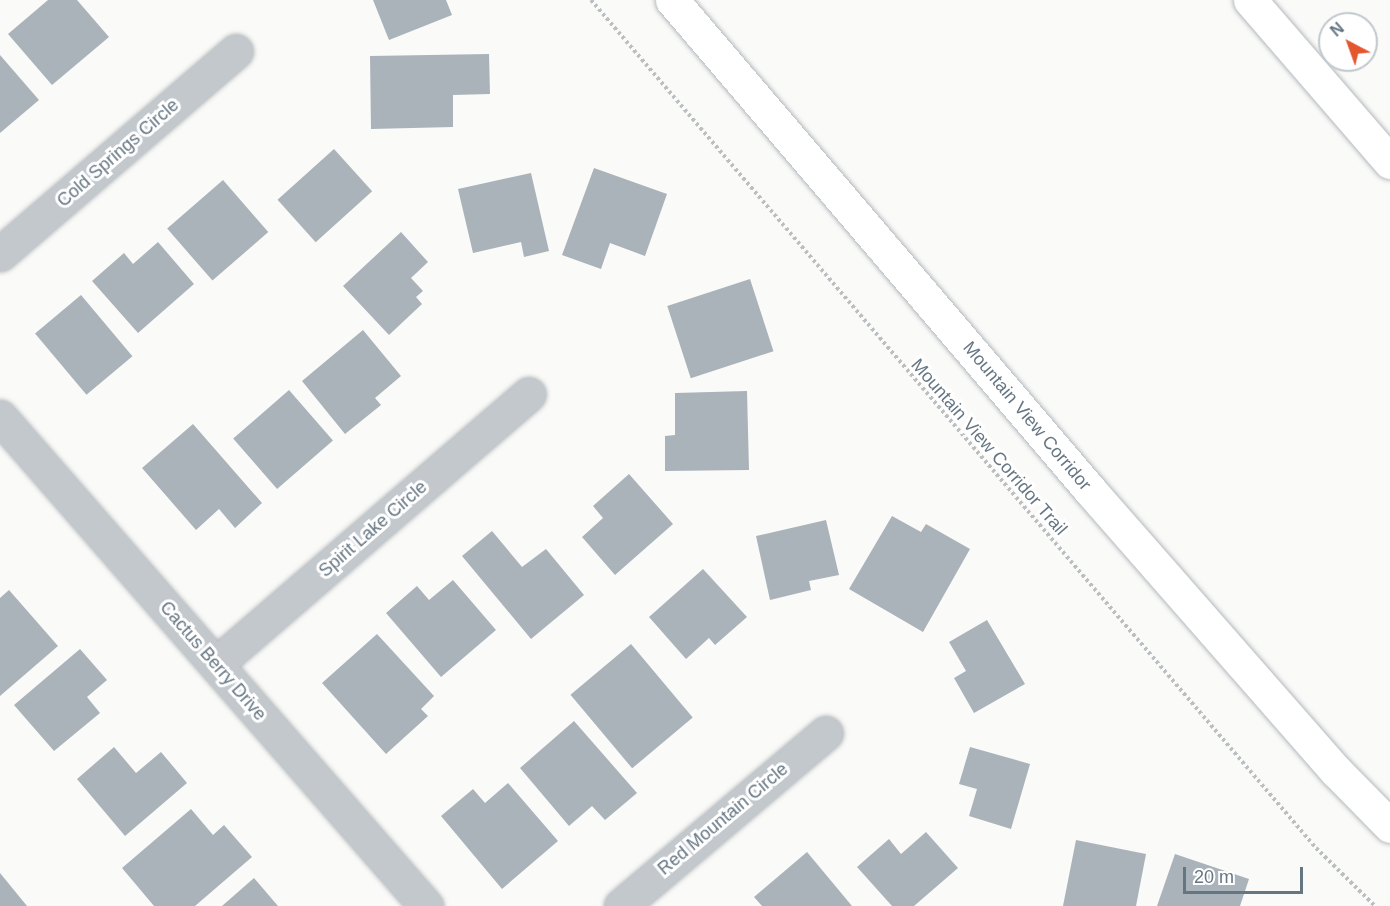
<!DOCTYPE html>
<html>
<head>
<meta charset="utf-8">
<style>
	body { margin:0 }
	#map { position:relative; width:1390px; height:906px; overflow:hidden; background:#fafaf8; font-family:Helvetica,sans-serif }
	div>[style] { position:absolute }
	.building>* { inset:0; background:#aab3b9; transform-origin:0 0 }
	.path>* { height:4px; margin-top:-2px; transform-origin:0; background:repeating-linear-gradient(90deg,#bbbfc2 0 3px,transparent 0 6px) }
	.roads { filter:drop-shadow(0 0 2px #b4b9bd) drop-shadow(0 0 2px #b4b9bd) }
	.street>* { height:33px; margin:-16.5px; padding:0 16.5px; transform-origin:16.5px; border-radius:16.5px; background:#c3c8cc }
	.highway>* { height:33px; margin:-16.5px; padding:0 16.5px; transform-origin:16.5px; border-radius:16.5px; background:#fff }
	span { translate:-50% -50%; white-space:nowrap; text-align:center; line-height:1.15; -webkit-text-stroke:6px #fff; paint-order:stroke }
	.street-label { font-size:18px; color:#657683 }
	.north { position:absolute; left:1318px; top:12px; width:60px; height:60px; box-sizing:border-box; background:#fff; border:2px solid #c1c8cd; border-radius:50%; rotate:319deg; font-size:16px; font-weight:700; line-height:24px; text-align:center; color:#657683 }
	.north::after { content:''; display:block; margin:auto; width:21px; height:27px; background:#e4572e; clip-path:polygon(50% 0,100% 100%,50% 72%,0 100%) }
	.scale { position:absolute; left:1183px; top:867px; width:120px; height:27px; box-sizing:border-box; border:3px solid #657683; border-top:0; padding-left:8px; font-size:18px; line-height:21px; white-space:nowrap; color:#657683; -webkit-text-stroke:4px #fff; paint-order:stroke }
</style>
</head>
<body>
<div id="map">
	<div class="building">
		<i style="clip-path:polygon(48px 0,77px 0,109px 37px,52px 85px,8px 34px)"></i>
		<i style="clip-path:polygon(373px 0,446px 0,452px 15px,389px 40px)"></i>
		<i style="clip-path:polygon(489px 54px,490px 94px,453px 95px,453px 127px,371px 129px,370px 56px)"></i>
		<i style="clip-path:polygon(0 55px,39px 100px,0 133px)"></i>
		<i style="left:334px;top:149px;width:57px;height:76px;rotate:48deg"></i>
		<i style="clip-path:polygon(594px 168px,667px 194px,645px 256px,610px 243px,601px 269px,562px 255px)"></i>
		<i style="clip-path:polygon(531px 173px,549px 251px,524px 257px,521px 242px,473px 253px,458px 189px)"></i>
		<i style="left:223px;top:180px;width:69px;height:74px;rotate:49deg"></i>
		<i style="clip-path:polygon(401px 232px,428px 262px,411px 278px,423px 291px,416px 297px,422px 304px,389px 335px,343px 286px)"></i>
		<i style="clip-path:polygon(158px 242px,194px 284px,138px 333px,92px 281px,124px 253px,133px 264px)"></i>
		<i style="left:750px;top:279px;width:76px;height:87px;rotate:72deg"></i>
		<i style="left:81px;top:295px;width:80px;height:60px;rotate:50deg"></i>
		<i style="clip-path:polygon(363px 330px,401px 376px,375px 398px,381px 405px,345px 434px,302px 381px)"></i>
		<i style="left:289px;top:390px;width:67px;height:74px;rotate:49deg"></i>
		<i style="clip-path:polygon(747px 391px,749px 470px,665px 471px,665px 436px,675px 435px,675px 393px)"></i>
		<i style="clip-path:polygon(193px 424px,262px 503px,235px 528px,219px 509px,196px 530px,142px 468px)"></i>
		<i style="clip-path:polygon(629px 474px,673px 524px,615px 575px,582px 537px,603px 518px,593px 506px)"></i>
		<i style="clip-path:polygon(892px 516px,921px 532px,926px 524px,970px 549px,923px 632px,849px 589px)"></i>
		<i style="clip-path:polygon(826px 520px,839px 575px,809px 581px,811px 590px,770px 600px,756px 536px)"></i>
		<i style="clip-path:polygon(492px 531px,522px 567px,546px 549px,584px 595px,531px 639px,462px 556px)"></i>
		<i style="clip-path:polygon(703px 569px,747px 617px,715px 645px,709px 638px,686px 659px,649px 617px)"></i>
		<i style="clip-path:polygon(453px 580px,496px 630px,441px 677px,386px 613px,417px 586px,429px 600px)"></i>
		<i style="clip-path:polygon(9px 590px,58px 646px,0 696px,0 598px)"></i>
		<i style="clip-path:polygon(987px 620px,1025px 684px,974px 713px,954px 678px,966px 671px,949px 642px)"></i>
		<i style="clip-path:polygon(377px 634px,434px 696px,421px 709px,428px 716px,386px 754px,322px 683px)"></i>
		<i style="left:631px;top:644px;width:96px;height:79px;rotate:50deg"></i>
		<i style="clip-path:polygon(80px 649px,107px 680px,87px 697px,100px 713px,54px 751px,14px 705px)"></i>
		<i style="clip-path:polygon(574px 721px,637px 793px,605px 820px,592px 806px,569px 826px,520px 768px)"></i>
		<i style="clip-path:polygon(114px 747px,136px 773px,161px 752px,187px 783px,125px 836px,77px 779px)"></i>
		<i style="clip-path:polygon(970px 747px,1030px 764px,1011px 829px,969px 816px,977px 789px,959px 784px)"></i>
		<i style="clip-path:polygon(508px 783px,558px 841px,502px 889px,441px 816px,473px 789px,485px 803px)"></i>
		<i style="clip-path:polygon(191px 809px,213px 835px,224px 825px,252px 857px,195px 906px,154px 906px,122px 868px)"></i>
		<i style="clip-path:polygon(926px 832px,958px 868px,914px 906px,892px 906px,857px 867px,889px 839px,901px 854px)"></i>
		<i style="clip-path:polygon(1076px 840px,1146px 854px,1136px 906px,1063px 906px)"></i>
		<i style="clip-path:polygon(807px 852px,852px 906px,762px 906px,754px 897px)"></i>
		<i style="clip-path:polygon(1175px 854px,1249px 879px,1240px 906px,1157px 906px)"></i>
		<i style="clip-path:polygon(0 873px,27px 906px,0 906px)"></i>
		<i style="clip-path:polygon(254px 878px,278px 906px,222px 906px)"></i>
	</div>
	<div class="path">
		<i style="left:591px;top:0;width:1116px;rotate:49.47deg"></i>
		<i style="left:1316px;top:848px;width:83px;rotate:44.5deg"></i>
	</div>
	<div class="roads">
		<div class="street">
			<i style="left:0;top:254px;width:311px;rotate:-40.7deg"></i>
			<i style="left:0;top:417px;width:649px;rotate:48.94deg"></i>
			<i style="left:216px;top:664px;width:413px;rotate:-40.8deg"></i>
			<i style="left:621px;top:906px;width:268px;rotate:-40.2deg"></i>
		</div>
		<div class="highway">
			<i style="left:672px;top:0;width:643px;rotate:49.54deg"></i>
			<i style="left:1089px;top:489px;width:375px;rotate:48.8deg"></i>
			<i style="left:1336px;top:771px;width:77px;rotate:45.5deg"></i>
			<i style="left:1250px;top:0;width:214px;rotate:49.2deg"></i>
		</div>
	</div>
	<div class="street-label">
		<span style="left:118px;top:153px;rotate:-41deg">Cold Springs Circle</span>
		<span style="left:1027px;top:416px;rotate:50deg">Mountain View Corridor</span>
		<span style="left:989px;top:447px;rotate:49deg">Mountain View Corridor Trail</span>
		<span style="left:373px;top:529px;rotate:-41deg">Spirit Lake Circle</span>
		<span style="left:213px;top:661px;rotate:49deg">Cactus Berry Drive</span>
		<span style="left:723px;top:819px;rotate:-40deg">Red Mountain Circle</span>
	</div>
	<div class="north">N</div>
	<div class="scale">20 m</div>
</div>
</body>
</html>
